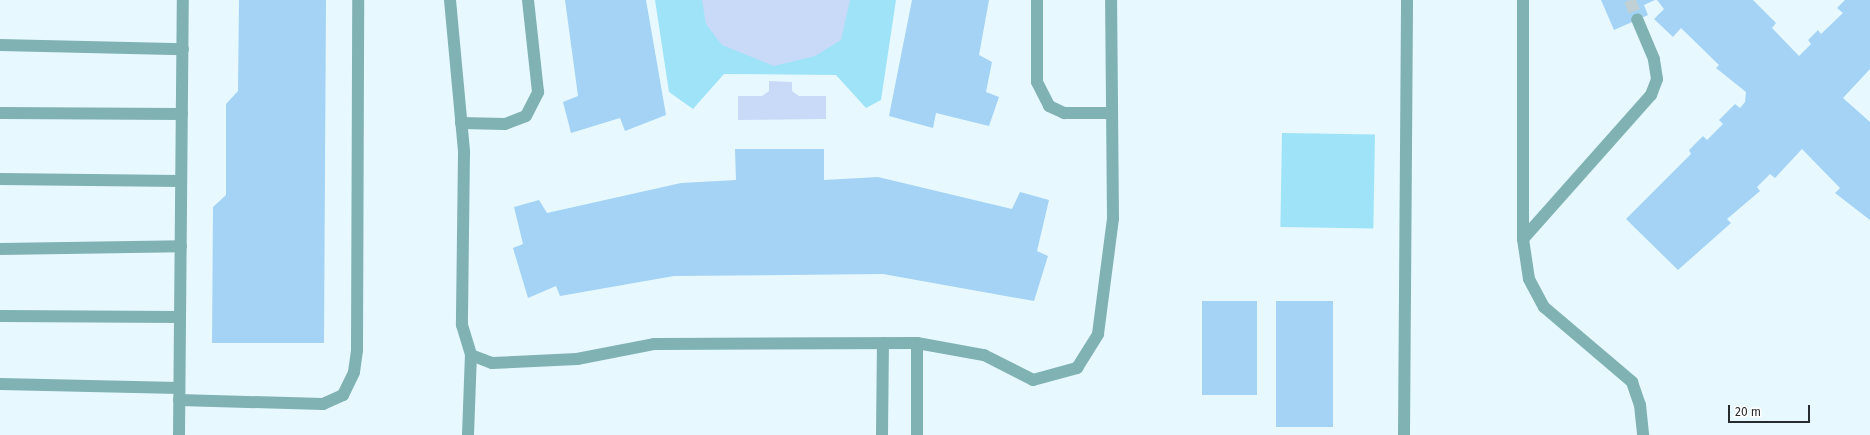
<!DOCTYPE html>
<html>
<head>
<meta charset="utf-8">
<style>
	body { margin:0 }
	#map { position:relative; width:1870px; height:435px; overflow:hidden; background:#e7f9ff; font-family:"Fira Sans",sans-serif }
	div>[style] { position:absolute }
	.green>* { inset:0; background:#9fe3f9; transform-origin:0 0 }
	.water>* { inset:0; background:#c8daf8 }
	.building>* { inset:0; background:#a4d3f6; transform-origin:0 0 }
	.minor-tunnel>* { height:12px; margin-top:-6px; transform-origin:0; background:repeating-linear-gradient(90deg,#c0d0d5 0 12px,transparent 0 18px) }
	.minor>* { height:12px; margin:-6px; padding:0 6px; transform-origin:6px; border-radius:6px; background:#80b2b4 }
	span { translate:-50% -50%; white-space:nowrap; text-align:center; line-height:1.15; -webkit-text-stroke:4px #fff; paint-order:stroke }
	.scale { position:absolute; left:1728px; top:405px; width:82px; height:18px; box-sizing:border-box; border:2px solid #252b2e; border-top:0; padding-left:5px; font-size:12px; line-height:14px; white-space:nowrap; color:#252b2e; -webkit-text-stroke:3px #fff; paint-order:stroke }
</style>
</head>
<body>
<div id="map">
	<div class="green">
		<i style="clip-path:polygon(655px 0,896px 0,881px 100px,866px 108px,836px 75px,724px 74px,693px 109px,669px 92px)"></i>
		<i style="left:1282px;top:133px;width:93px;height:94px;rotate:1deg"></i>
	</div>
	<div class="water">
		<i style="clip-path:polygon(702px 0,850px 0,841px 40px,815px 56px,774px 66px,722px 45px,706px 24px)"></i>
		<i style="clip-path:polygon(769px 81px,792px 82px,792px 91px,799px 96px,826px 96px,826px 119px,738px 120px,738px 96px,762px 96px,769px 91px)"></i>
	</div>
	<div class="building">
		<i style="clip-path:polygon(239px 0,326px 0,324px 343px,212px 343px,213px 207px,226px 195px,226px 104px,238px 91px)"></i>
		<i style="clip-path:polygon(565px 0,646px 0,666px 115px,625px 131px,620px 118px,571px 133px,563px 102px,578px 96px)"></i>
		<i style="clip-path:polygon(912px 0,989px 0,979px 55px,992px 62px,986px 92px,999px 97px,989px 126px,936px 113px,933px 128px,889px 116px)"></i>
		<i style="clip-path:polygon(1601px 0,1655px 0,1644px 5px,1648px 15px,1614px 30px)"></i>
		<i style="clip-path:polygon(1657px 0,1753px 0,1776px 23px,1772px 28px,1799px 56px,1811px 44px,1808px 40px,1818px 30px,1821px 34px,1843px 13px,1837px 8px,1845px 0,1870px 0,1870px 69px,1843px 98px,1870px 122px,1870px 220px,1835px 193px,1840px 188px,1802px 149px,1775px 178px,1770px 174px,1757px 187px,1760px 191px,1727px 219px,1731px 223px,1678px 270px,1626px 219px,1691px 154px,1689px 150px,1703px 136px,1707px 140px,1723px 124px,1719px 120px,1735px 104px,1740px 108px,1745px 102px,1746px 92px,1716px 68px,1719px 65px,1681px 28px,1673px 37px,1654px 19px,1664px 9px)"></i>
		<i style="clip-path:polygon(735px 149px,824px 149px,824px 180px,878px 177px,1012px 209px,1020px 192px,1049px 200px,1037px 251px,1048px 256px,1034px 301px,883px 274px,674px 276px,560px 296px,556px 286px,528px 298px,513px 248px,523px 244px,514px 207px,539px 200px,547px 213px,681px 183px,736px 180px)"></i>
		<i style="left:1202px;top:301px;width:55px;height:94px"></i>
		<i style="left:1276px;top:301px;width:57px;height:126px"></i>
	</div>
	<div class="minor-tunnel">
		<i style="left:1630px;top:0;width:20px;rotate:70deg"></i>
	</div>
	<div class="minor">
		<i style="left:450px;top:0;width:153px;rotate:84.7deg"></i>
		<i style="left:464px;top:152px;width:173px;rotate:90.7deg"></i>
		<i style="left:462px;top:325px;width:31px;rotate:73deg"></i>
		<i style="left:471px;top:355px;width:22px;rotate:21deg"></i>
		<i style="left:492px;top:363px;width:85px;rotate:-2.7deg"></i>
		<i style="left:577px;top:359px;width:78px;rotate:-11deg"></i>
		<i style="left:654px;top:344px;width:263px;rotate:-0.2deg"></i>
		<i style="left:917px;top:343px;width:68px;rotate:10.2deg"></i>
		<i style="left:984px;top:355px;width:55px;rotate:27deg"></i>
		<i style="left:1033px;top:380px;width:46px;rotate:-15.3deg"></i>
		<i style="left:1077px;top:368px;width:40px;rotate:-58deg"></i>
		<i style="left:1098px;top:334px;width:116px;rotate:-82.6deg"></i>
		<i style="left:1113px;top:219px;width:219px;rotate:-90.5deg"></i>
		<i style="left:1037px;top:0;width:82px;rotate:90deg"></i>
		<i style="left:1037px;top:82px;width:27px;rotate:63deg"></i>
		<i style="left:1049px;top:106px;width:17px;rotate:25deg"></i>
		<i style="left:1064px;top:113px;width:48px"></i>
		<i style="left:1523px;top:0;width:239px;rotate:90deg"></i>
		<i style="left:1523px;top:239px;width:40px;rotate:81.5deg"></i>
		<i style="left:1529px;top:279px;width:32px;rotate:62deg"></i>
		<i style="left:1544px;top:307px;width:116px;rotate:40.4deg"></i>
		<i style="left:1632px;top:382px;width:24px;rotate:71deg"></i>
		<i style="left:1640px;top:405px;width:30px;rotate:84deg"></i>
		<i style="left:0;top:45px;width:183px;rotate:1.3deg"></i>
		<i style="left:0;top:113px;width:182px;rotate:0.3deg"></i>
		<i style="left:461px;top:123px;width:44px;rotate:1.3deg"></i>
		<i style="left:505px;top:124px;width:22px;rotate:-21deg"></i>
		<i style="left:526px;top:116px;width:27px;rotate:-63deg"></i>
		<i style="left:538px;top:92px;width:93px;rotate:-96.2deg"></i>
		<i style="left:0;top:179px;width:181px;rotate:0.6deg"></i>
		<i style="left:1523px;top:239px;width:193px;rotate:-48.4deg"></i>
		<i style="left:1651px;top:95px;width:17px;rotate:-69deg"></i>
		<i style="left:1657px;top:79px;width:20px;rotate:-99deg"></i>
		<i style="left:1654px;top:59px;width:43px;rotate:-113deg"></i>
		<i style="left:0;top:249px;width:181px;rotate:-0.9deg"></i>
		<i style="left:0;top:316px;width:180px;rotate:0.3deg"></i>
		<i style="left:0;top:384px;width:179px;rotate:1.3deg"></i>
		<i style="left:179px;top:400px;width:144px;rotate:1.6deg"></i>
		<i style="left:323px;top:404px;width:22px;rotate:-24deg"></i>
		<i style="left:343px;top:395px;width:25px;rotate:-64deg"></i>
		<i style="left:354px;top:372px;width:22px;rotate:-82deg"></i>
		<i style="left:357px;top:350px;width:350px;rotate:-89.8deg"></i>
		<i style="left:179px;top:435px;width:435px;rotate:-89.5deg"></i>
		<i style="left:468px;top:435px;width:80px;rotate:-87.9deg"></i>
		<i style="left:882px;top:435px;width:92px;rotate:-89.4deg"></i>
		<i style="left:917px;top:435px;width:92px;rotate:-90deg"></i>
		<i style="left:1404px;top:435px;width:435px;rotate:-89.6deg"></i>
	</div>
	<div class="scale">20 m</div>
</div>
</body>
</html>
